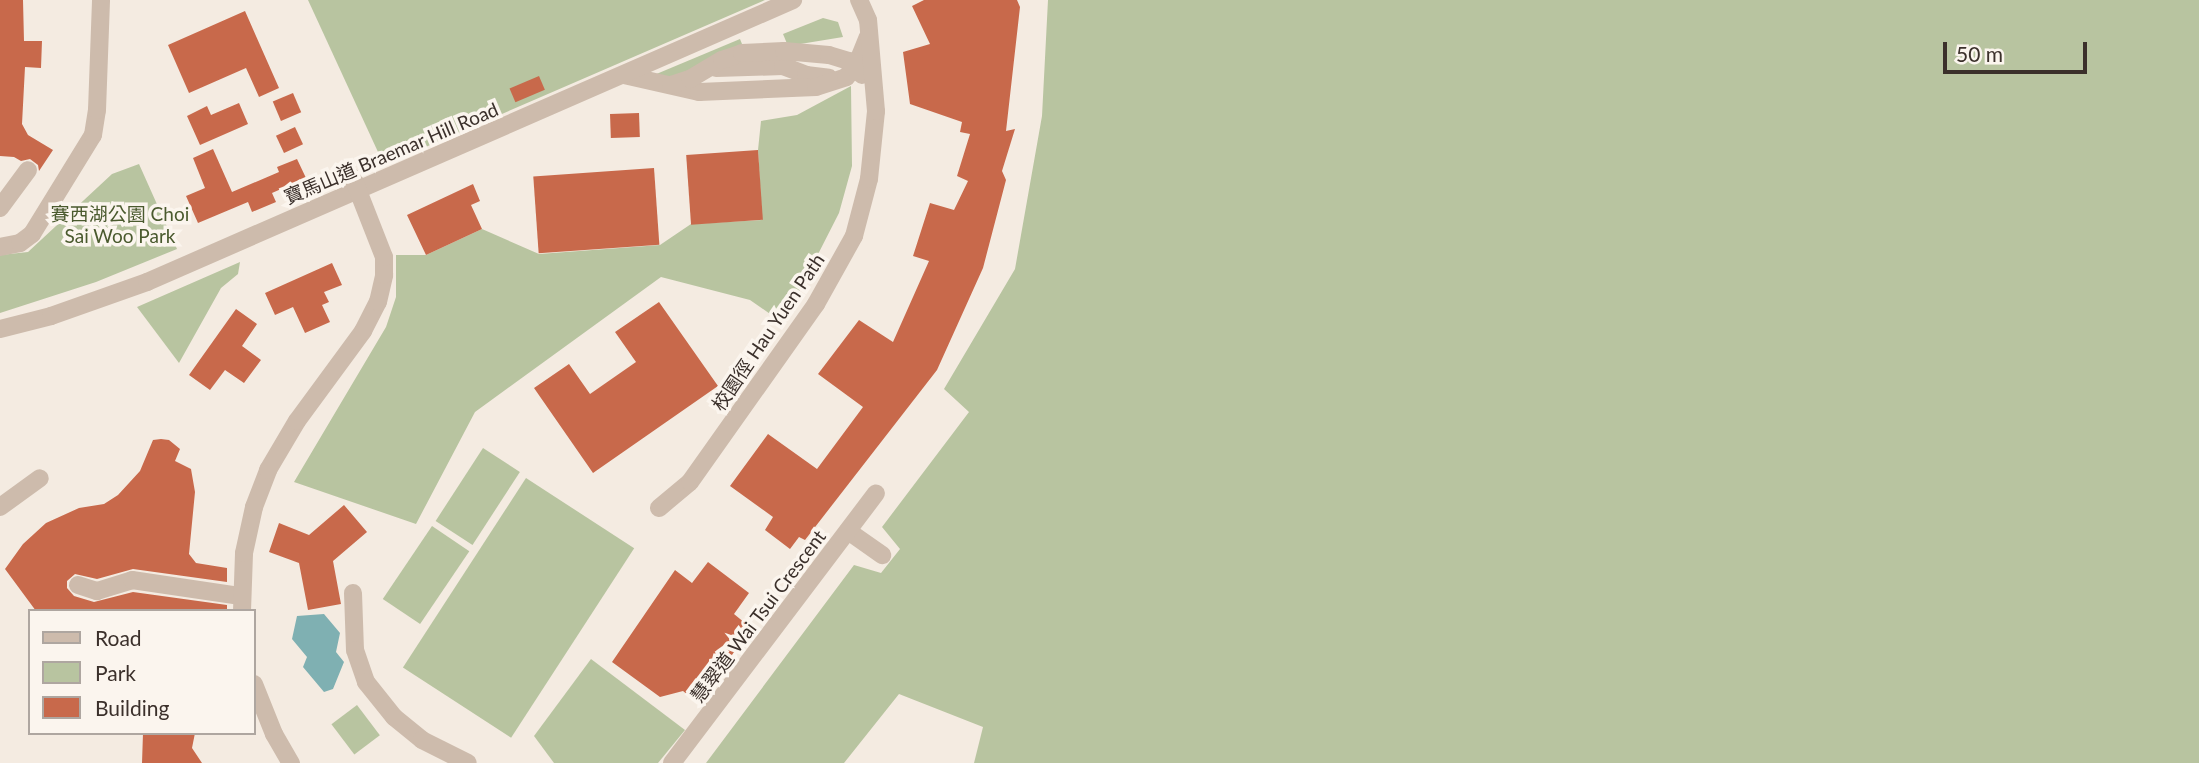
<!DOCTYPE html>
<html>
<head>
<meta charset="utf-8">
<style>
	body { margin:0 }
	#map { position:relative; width:2199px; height:763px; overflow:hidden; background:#f4ebe1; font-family:Lato,"Noto Sans TC",sans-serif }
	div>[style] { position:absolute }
	.green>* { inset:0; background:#b8c4a0; transform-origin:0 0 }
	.water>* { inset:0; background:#7fb0b2 }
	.building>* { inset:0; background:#c8694b; transform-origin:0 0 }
	.minor>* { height:18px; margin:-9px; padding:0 9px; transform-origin:9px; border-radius:9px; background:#cdbbac }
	span { translate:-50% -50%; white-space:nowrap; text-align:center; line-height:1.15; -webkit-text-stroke:7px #fbf5ee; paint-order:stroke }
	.street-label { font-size:19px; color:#3b302b }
	.park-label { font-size:19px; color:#4a5a2e }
	.legend { position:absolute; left:28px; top:609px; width:228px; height:126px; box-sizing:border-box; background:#fbf5ee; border:2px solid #aea6a0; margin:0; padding:9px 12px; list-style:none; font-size:21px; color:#3b302b }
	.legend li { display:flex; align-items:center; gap:14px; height:35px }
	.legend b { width:35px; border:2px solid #aea6a0 }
	.scale { position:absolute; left:1943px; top:42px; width:144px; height:32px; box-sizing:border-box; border:4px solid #3b302b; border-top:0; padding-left:9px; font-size:21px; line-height:24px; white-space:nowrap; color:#3b302b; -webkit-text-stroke:5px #fbf5ee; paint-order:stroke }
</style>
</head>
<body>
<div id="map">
	<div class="green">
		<i style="clip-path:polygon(308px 0,765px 0,384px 165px)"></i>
		<i style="clip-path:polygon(1048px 0,2199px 0,2199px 763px,974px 763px,983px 727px,899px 694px,844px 763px,706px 763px,854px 565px,881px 573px,900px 549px,882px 527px,969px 412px,944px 389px,1015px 269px,1042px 116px)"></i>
		<i style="clip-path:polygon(823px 18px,838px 22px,843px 37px,788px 46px,783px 34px)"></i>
		<i style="clip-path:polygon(740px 39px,744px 49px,673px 78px,654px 75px)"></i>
		<i style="clip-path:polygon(851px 86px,852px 166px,839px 213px,783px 323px,750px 300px,661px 277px,475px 412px,416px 524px,294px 482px,386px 327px,396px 297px,396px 255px,426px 255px,482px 229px,539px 254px,660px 245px,691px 224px,762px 220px,758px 150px,761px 121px,797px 115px)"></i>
		<i style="clip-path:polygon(139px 164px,177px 249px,96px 282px,0 313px,0 255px,28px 252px,112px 174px)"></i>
		<i style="clip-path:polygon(240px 262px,238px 274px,221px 288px,179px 363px,137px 307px)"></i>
		<i style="left:483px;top:448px;width:44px;height:87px;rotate:33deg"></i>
		<i style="left:526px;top:478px;width:129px;height:226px;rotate:33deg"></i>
		<i style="left:432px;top:526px;width:45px;height:88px;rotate:34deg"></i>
		<i style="clip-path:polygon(591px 659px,685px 730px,658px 763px,554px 763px,534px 736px)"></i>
		<i style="left:357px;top:705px;width:38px;height:32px;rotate:53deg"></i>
	</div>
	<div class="water">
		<i style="clip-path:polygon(324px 614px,340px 633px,336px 652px,344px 662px,333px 689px,324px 692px,303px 667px,307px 657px,292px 639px,297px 616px)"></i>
	</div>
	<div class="building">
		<i style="clip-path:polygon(0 0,23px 0,24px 41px,42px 41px,41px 68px,25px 67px,22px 124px,28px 135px,53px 150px,39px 171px,38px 165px,30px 159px,21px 161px,14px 157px,0 156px)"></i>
		<i style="clip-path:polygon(924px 0,1017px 0,1020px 7px,1006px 131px,1015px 129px,1002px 171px,1006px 180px,983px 268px,937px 370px,805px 540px,799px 537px,790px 549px,765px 530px,773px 517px,730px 486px,768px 434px,817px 469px,863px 407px,818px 374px,859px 320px,893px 342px,929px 261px,913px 256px,930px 203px,954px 210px,968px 181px,957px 176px,970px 134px,960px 132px,962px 122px,910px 104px,903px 52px,930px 44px,912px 6px)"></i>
		<i style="clip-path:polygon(245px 11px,279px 88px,259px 97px,246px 68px,189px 93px,168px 45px)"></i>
		<i style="left:539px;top:76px;width:15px;height:32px;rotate:67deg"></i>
		<i style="left:293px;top:93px;width:21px;height:22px;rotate:67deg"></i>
		<i style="clip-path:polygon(239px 103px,248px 124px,200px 145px,187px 116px,207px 106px,211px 115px)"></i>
		<i style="left:639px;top:113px;width:24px;height:29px;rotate:88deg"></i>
		<i style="left:295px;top:127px;width:19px;height:21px;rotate:65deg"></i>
		<i style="clip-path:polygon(213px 149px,232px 192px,279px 172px,277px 167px,297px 159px,306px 178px,272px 193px,276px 202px,252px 212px,248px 202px,198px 223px,186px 196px,205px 188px,193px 158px)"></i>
		<i style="left:758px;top:150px;width:70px;height:72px;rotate:86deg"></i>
		<i style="left:654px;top:168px;width:77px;height:121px;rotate:86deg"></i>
		<i style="clip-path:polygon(473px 184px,480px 201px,471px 205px,482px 229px,426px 255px,407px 215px)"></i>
		<i style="clip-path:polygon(332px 263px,342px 285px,324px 292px,329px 302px,322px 305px,330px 322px,305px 333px,293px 307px,275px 315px,265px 293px)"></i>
		<i style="clip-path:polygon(659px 302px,718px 386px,593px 473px,534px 388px,569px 364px,590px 394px,636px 362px,615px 332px)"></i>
		<i style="clip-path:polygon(236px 309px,257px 324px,242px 346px,261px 360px,244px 383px,225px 370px,210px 390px,189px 375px)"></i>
		<i style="clip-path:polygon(161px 439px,169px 440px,180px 449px,175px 461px,191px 469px,195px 492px,189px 554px,196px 563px,227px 568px,227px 582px,133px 569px,97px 579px,75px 574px,67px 581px,67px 588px,74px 596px,94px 602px,133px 592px,227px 605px,227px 611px,36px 611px,5px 569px,23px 544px,46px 523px,79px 508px,104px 504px,118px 495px,140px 471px,153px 440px)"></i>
		<i style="clip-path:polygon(344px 505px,367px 532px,333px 561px,341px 604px,308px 610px,299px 563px,269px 552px,279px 523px,309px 535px)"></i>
		<i style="clip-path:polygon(708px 562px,749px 593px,734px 614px,751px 628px,698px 703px,683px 691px,660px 697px,612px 662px,675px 570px,692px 583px)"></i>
		<i style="clip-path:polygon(143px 733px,195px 733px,192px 748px,202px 763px,142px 763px)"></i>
	</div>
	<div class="minor">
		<i style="left:716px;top:68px;width:67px;rotate:-1.7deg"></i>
		<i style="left:783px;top:66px;width:25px;rotate:21deg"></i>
		<i style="left:806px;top:75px;width:23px;rotate:7deg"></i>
		<i style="left:624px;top:75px;width:77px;rotate:12.8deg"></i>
		<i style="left:699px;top:92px;width:117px;rotate:-2.4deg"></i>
		<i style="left:816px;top:87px;width:32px;rotate:-18deg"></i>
		<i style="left:846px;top:77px;width:15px;rotate:-48deg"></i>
		<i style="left:856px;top:66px;width:31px;rotate:-68deg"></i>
		<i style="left:671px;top:85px;width:20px;rotate:-18deg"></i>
		<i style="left:690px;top:79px;width:37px;rotate:-31deg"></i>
		<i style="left:722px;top:60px;width:21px;rotate:-19deg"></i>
		<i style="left:742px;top:53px;width:42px;rotate:-2.7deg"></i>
		<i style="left:784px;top:51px;width:45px;rotate:5.1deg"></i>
		<i style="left:829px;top:55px;width:21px;rotate:17deg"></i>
		<i style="left:849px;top:61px;width:19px;rotate:47deg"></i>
		<i style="left:0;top:208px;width:47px;rotate:-53.6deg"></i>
		<i style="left:0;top:247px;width:20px;rotate:-11deg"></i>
		<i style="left:20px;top:243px;width:15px;rotate:-37deg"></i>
		<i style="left:32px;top:234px;width:116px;rotate:-58.4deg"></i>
		<i style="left:93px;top:135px;width:25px;rotate:-81deg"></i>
		<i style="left:97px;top:110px;width:110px;rotate:-87.9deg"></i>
		<i style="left:0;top:329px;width:53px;rotate:-14.3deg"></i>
		<i style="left:51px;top:316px;width:102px;rotate:-19.5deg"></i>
		<i style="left:147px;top:282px;width:705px;rotate:-23.58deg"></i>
		<i style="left:0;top:507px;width:49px;rotate:-35.9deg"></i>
		<i style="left:659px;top:508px;width:40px;rotate:-40deg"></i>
		<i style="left:690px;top:482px;width:218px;rotate:-54.7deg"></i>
		<i style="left:816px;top:304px;width:78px;rotate:-60.8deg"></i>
		<i style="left:854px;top:236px;width:59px;rotate:-75.3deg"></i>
		<i style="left:869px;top:179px;width:68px;rotate:-84.1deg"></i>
		<i style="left:876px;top:111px;width:91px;rotate:-95deg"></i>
		<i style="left:868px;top:20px;width:22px;rotate:-114deg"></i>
		<i style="left:848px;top:531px;width:42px;rotate:35.2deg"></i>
		<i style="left:78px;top:585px;width:20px;rotate:18deg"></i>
		<i style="left:97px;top:591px;width:37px;rotate:-17deg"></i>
		<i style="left:132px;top:580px;width:110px;rotate:8.4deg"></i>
		<i style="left:353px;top:593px;width:57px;rotate:88deg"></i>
		<i style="left:355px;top:650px;width:34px;rotate:71deg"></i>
		<i style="left:366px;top:682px;width:45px;rotate:51.3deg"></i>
		<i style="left:394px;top:717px;width:36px;rotate:39deg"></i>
		<i style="left:422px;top:740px;width:51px;rotate:26.6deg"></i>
		<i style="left:242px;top:611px;width:58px;rotate:-88deg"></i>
		<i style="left:244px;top:553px;width:47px;rotate:-77.7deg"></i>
		<i style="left:254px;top:507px;width:40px;rotate:-69deg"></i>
		<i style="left:268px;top:470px;width:57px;rotate:-59.4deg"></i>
		<i style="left:297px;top:421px;width:112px;rotate:-53.7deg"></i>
		<i style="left:363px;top:331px;width:33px;rotate:-63deg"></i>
		<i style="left:378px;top:302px;width:28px;rotate:-77deg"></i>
		<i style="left:384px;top:275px;width:18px;rotate:-90deg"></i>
		<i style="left:384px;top:257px;width:85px;rotate:-111.4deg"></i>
		<i style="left:254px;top:684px;width:54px;rotate:68.2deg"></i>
		<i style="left:274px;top:734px;width:34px;rotate:60deg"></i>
		<i style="left:672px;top:763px;width:338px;rotate:-52.9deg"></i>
	</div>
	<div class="street-label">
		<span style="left:391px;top:153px;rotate:-23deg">寶馬山道 Braemar Hill Road</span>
		<span style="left:768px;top:332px;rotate:-56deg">校園徑 Hau Yuen Path</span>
		<span style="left:758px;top:616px;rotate:-53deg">慧翠道 Wai Tsui Crescent</span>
	</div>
	<div class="park-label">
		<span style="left:120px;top:225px">賽西湖公園 Choi<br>Sai Woo Park</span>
	</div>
	<ul class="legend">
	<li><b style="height:9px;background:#cdbbac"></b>Road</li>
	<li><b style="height:19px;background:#b8c4a0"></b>Park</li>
	<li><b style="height:19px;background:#c8694b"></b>Building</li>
	</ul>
	<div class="scale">50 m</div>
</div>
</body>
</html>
